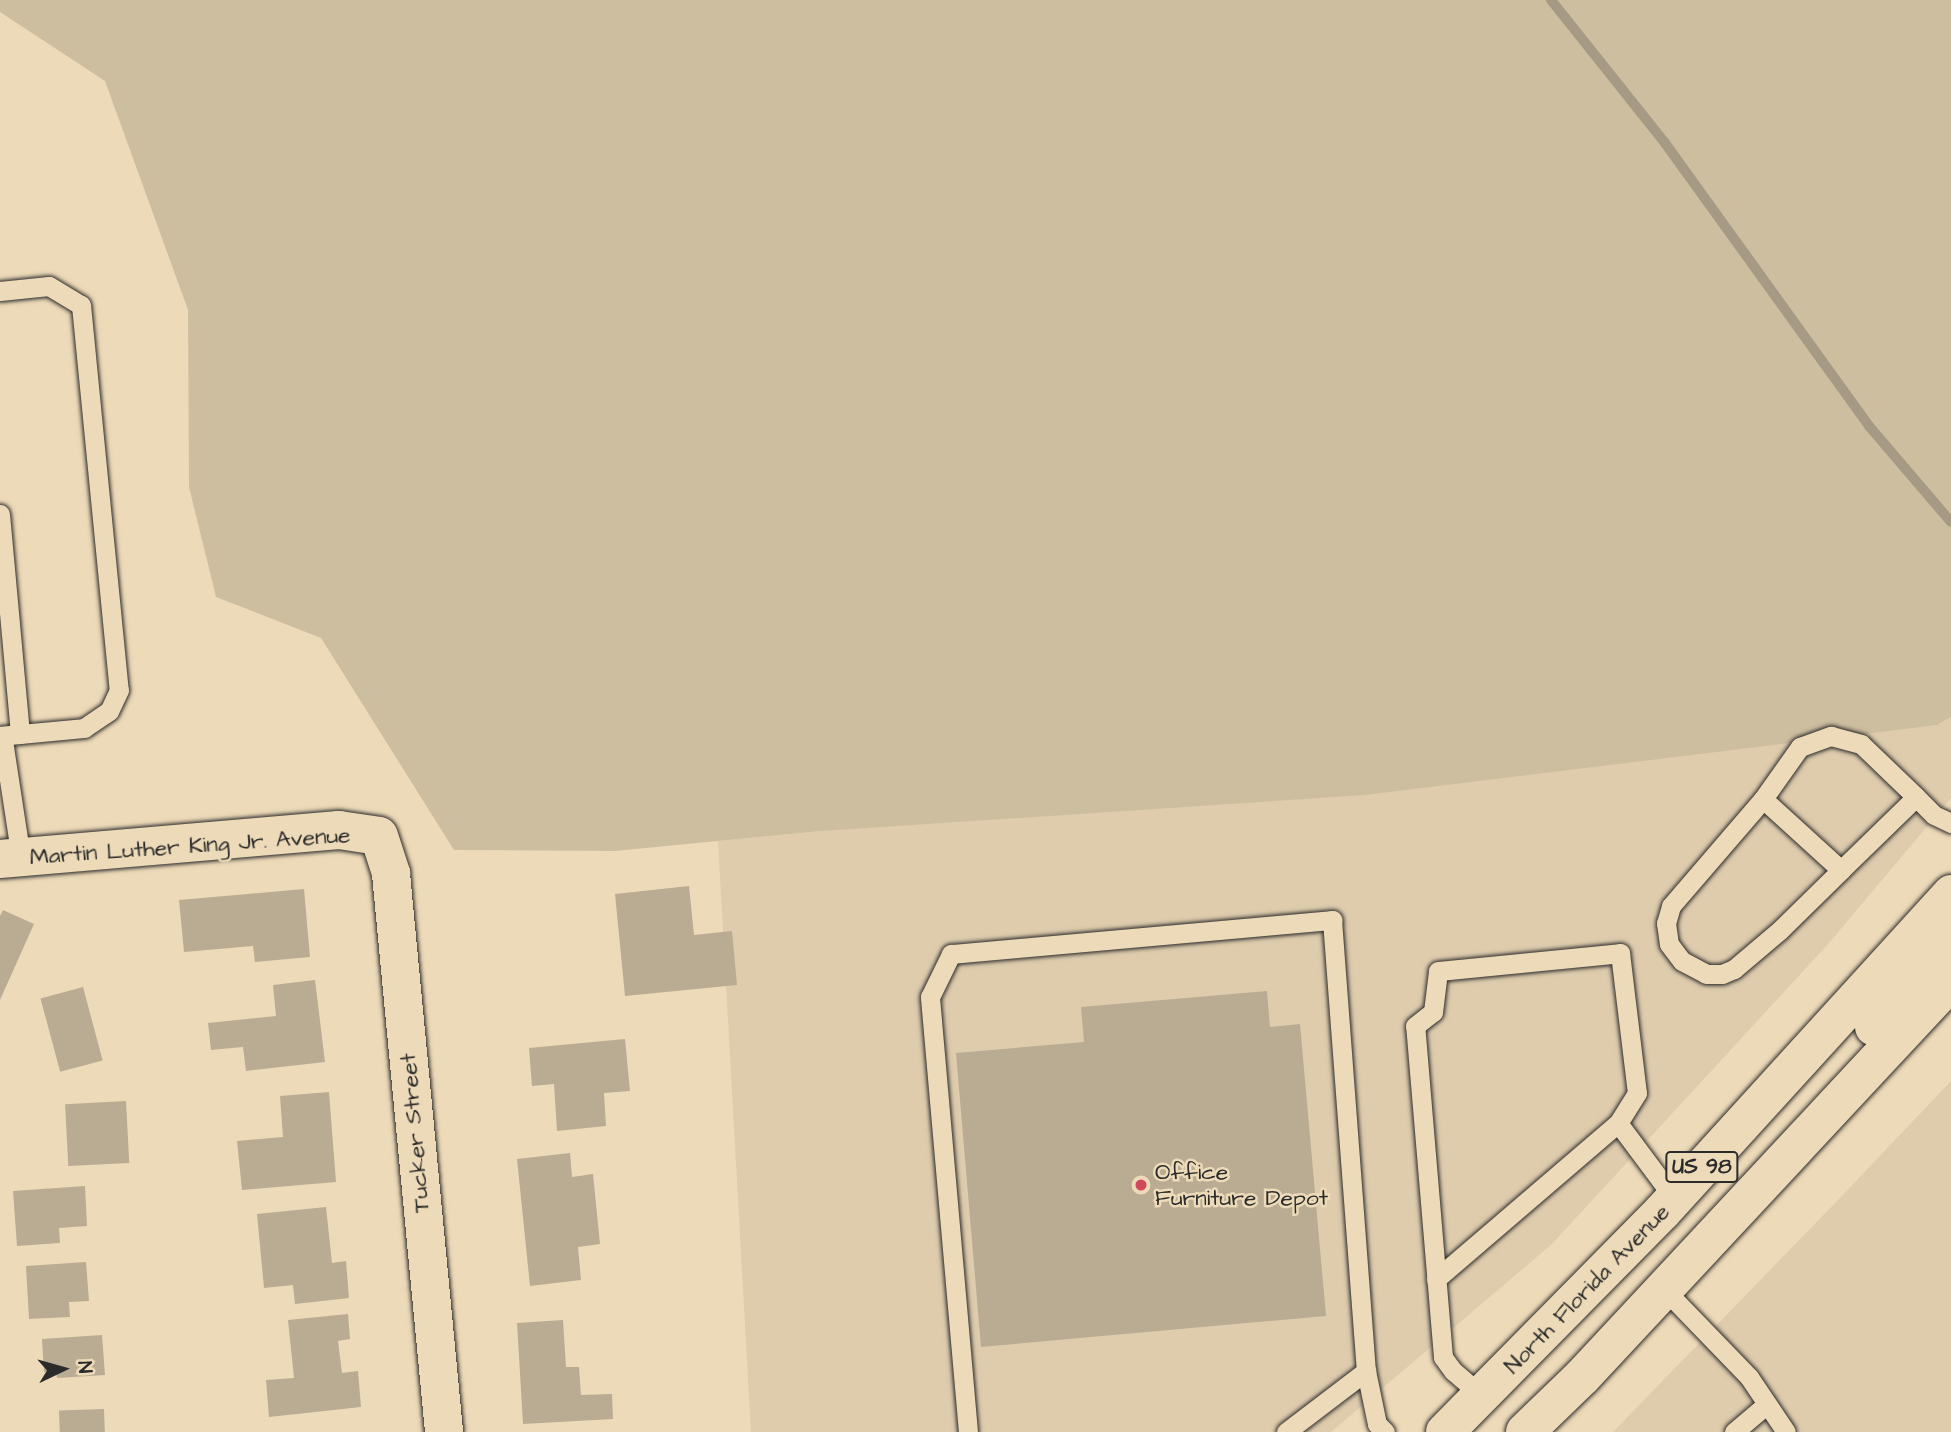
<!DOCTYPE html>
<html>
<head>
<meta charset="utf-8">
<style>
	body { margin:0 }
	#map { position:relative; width:1951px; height:1432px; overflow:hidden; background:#eddab8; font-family:"Architects Daughter",sans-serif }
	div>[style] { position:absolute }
	.built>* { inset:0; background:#deccad }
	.green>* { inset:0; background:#cebea0 }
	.stream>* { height:10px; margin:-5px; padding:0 5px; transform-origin:5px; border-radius:5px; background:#a69a84 }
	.building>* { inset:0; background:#baac93; transform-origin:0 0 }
	.roads { filter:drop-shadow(0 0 2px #2b2b2b) drop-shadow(0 0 2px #2b2b2b) }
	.service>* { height:19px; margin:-9.5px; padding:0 9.5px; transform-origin:9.5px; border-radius:9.5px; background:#eddab8 }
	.minor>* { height:38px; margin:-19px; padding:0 19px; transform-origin:19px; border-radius:19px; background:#eddab8 }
	.primary>* { height:38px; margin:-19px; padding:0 19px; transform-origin:19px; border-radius:19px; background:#eddab8 }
	.dots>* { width:19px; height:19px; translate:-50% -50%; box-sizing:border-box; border:4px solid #eddab8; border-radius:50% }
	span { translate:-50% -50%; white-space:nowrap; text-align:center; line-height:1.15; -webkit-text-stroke:5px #eddab8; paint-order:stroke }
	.shield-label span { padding:2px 5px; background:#eddab8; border:2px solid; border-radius:5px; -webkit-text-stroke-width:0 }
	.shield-label { font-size:21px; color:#2b2b2b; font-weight:700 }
	.street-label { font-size:23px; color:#2b2b2b }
	.poi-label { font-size:23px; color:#2b2b2b }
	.left { translate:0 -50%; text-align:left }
	.north { position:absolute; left:28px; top:1334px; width:70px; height:70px; -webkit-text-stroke:5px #eddab8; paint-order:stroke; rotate:85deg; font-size:19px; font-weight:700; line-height:28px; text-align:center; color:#2b2b2b }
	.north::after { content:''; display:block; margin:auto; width:24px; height:32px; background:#2b2b2b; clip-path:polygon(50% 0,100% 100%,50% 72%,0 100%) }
</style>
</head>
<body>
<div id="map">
	<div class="built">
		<i style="clip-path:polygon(1951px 717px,1951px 798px,1829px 943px,1552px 1244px,1331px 1432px,751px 1432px,718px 841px,1937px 725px)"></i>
		<i style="clip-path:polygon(1951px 1081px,1951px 1432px,1613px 1432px,1838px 1200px)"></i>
	</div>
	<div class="green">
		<i style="clip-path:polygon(0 0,1951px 0,1951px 717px,1937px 725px,1365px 795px,822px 831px,615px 851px,454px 850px,321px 638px,216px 597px,189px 487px,188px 310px,105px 81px,0 12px)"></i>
	</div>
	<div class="stream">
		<i style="left:1551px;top:0;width:183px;rotate:51.4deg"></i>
		<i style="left:1665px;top:143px;width:349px;rotate:54.2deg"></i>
		<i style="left:1869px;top:426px;width:126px;rotate:49.5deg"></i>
	</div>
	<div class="building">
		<i style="clip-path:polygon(689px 886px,694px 935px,732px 931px,737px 985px,625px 996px,615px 894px)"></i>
		<i style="clip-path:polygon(304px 889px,310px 957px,255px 962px,253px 946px,184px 952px,179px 900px)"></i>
		<i style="clip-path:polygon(3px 910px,34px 924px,0 1000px,0 916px)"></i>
		<i style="clip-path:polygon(315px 980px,325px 1062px,246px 1071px,243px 1047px,211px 1050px,208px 1023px,276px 1016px,273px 985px)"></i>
		<i style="left:83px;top:987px;width:76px;height:44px;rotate:75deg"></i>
		<i style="clip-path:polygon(1267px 991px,1270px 1027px,1300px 1024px,1326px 1316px,981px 1347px,956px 1053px,1084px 1042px,1081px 1007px)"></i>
		<i style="clip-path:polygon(625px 1039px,630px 1091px,604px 1093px,606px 1126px,557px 1131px,554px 1084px,532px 1086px,529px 1048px)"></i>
		<i style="clip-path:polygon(329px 1092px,336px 1182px,242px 1190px,237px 1141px,283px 1137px,280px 1096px)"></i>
		<i style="left:126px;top:1101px;width:62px;height:61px;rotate:87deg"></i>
		<i style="clip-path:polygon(570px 1153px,572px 1177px,593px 1174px,600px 1244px,578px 1247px,581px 1280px,530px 1286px,517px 1159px)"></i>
		<i style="clip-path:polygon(85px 1186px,87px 1226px,59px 1228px,60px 1243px,17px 1246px,13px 1191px)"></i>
		<i style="clip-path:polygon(326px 1207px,332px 1263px,346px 1261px,349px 1298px,295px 1304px,293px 1285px,264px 1288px,257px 1214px)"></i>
		<i style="clip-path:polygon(86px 1262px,89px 1301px,69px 1302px,70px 1317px,29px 1319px,26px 1266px)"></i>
		<i style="clip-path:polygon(348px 1314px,350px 1339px,338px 1341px,342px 1373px,358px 1371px,361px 1407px,269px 1417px,266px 1380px,294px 1378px,288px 1320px)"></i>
		<i style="clip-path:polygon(563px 1320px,566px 1367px,579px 1367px,581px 1395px,612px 1394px,613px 1419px,523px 1424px,517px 1323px)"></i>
		<i style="clip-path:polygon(102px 1335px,105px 1375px,57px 1378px,56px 1371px,44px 1372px,42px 1339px)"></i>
		<i style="left:104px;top:1409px;width:23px;height:45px;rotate:88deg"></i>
	</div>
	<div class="roads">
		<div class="service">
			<i style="left:0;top:291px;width:49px;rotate:-5.8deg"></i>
			<i style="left:49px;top:286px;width:37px;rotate:31deg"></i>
			<i style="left:81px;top:305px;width:387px;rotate:84.4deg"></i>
			<i style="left:119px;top:690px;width:23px;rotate:115deg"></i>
			<i style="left:109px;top:711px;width:30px;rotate:146deg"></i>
			<i style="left:84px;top:728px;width:84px;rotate:174.6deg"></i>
			<i style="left:0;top:514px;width:221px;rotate:84.8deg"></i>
			<i style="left:0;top:743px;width:6px;rotate:45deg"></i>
			<i style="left:4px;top:747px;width:112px;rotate:81.3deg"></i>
			<i style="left:1916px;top:797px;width:105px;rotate:135.8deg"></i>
			<i style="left:1841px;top:870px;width:105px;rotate:-137.7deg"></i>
			<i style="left:1763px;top:799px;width:64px;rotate:-54.6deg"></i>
			<i style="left:1800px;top:747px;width:33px;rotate:-20deg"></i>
			<i style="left:1831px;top:736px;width:31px;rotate:15deg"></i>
			<i style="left:1861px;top:744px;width:76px;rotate:43.9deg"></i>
			<i style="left:1916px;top:797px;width:25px;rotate:45deg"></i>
			<i style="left:1934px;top:815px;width:19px;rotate:25deg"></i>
			<i style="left:1763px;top:799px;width:141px;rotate:130.7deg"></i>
			<i style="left:1671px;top:906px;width:18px;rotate:106deg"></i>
			<i style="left:1666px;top:923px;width:21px;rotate:82deg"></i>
			<i style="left:1669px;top:944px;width:21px;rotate:53deg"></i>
			<i style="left:1682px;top:961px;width:27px;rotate:28deg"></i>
			<i style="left:1706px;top:974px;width:16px"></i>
			<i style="left:1722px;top:974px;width:13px;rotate:-23deg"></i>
			<i style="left:1734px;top:969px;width:60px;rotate:-40.3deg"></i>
			<i style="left:1780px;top:930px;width:86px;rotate:-44.5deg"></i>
			<i style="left:1436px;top:1279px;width:240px;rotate:-40.6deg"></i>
			<i style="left:1664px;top:1289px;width:122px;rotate:46deg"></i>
			<i style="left:1749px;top:1377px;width:66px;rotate:56.1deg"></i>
			<i style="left:1482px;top:1396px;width:38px;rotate:-139deg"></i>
			<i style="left:1453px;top:1371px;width:17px;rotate:-126deg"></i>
			<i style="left:1443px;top:1357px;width:332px;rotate:-94.8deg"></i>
			<i style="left:1415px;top:1026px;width:23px;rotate:-38deg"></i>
			<i style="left:1433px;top:1012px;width:41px;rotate:-83deg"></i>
			<i style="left:1438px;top:971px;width:183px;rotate:-5.6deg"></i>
			<i style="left:1620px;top:953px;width:141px;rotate:83.1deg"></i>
			<i style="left:1637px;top:1093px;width:36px;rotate:122deg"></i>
			<i style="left:1618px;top:1123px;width:94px;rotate:53.3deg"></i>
			<i style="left:968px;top:1432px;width:437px;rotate:-95deg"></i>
			<i style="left:930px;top:997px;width:48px;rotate:-64deg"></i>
			<i style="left:951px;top:954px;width:383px;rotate:-5.1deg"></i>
			<i style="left:1332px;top:920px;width:452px;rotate:85.7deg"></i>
			<i style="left:1366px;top:1371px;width:54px;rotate:78.3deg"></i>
			<i style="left:1377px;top:1424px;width:11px;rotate:45deg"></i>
			<i style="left:1286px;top:1432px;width:101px;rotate:-37.3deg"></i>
			<i style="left:1734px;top:1432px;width:43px;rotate:-40.3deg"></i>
		</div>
		<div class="minor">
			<i style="left:0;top:859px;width:340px;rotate:-4.9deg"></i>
			<i style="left:339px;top:830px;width:40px;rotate:8.5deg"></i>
			<i style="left:379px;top:836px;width:40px;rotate:72deg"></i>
			<i style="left:391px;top:874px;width:561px;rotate:84.57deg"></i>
		</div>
		<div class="primary">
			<i style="left:1874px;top:1027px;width:118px;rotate:-49.1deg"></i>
			<i style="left:1445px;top:1432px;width:309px;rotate:-45.4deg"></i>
			<i style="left:1662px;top:1212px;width:430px;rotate:-47.7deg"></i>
			<i style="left:1525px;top:1432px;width:79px;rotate:-44deg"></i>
			<i style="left:1582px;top:1377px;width:541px;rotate:-47.02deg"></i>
		</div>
	</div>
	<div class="dots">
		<i style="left:1141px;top:1185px;background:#d1495b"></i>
	</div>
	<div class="shield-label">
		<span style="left:1702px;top:1167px">US 98</span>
	</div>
	<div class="street-label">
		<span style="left:190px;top:846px;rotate:-4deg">Martin Luther King Jr. Avenue</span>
		<span style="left:415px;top:1133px;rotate:-95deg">Tucker Street</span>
		<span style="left:1587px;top:1289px;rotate:-46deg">North Florida Avenue</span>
	</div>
	<div class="poi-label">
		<span class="left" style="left:1155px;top:1185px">Office<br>Furniture Depot</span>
	</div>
	<div class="north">N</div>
</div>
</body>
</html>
